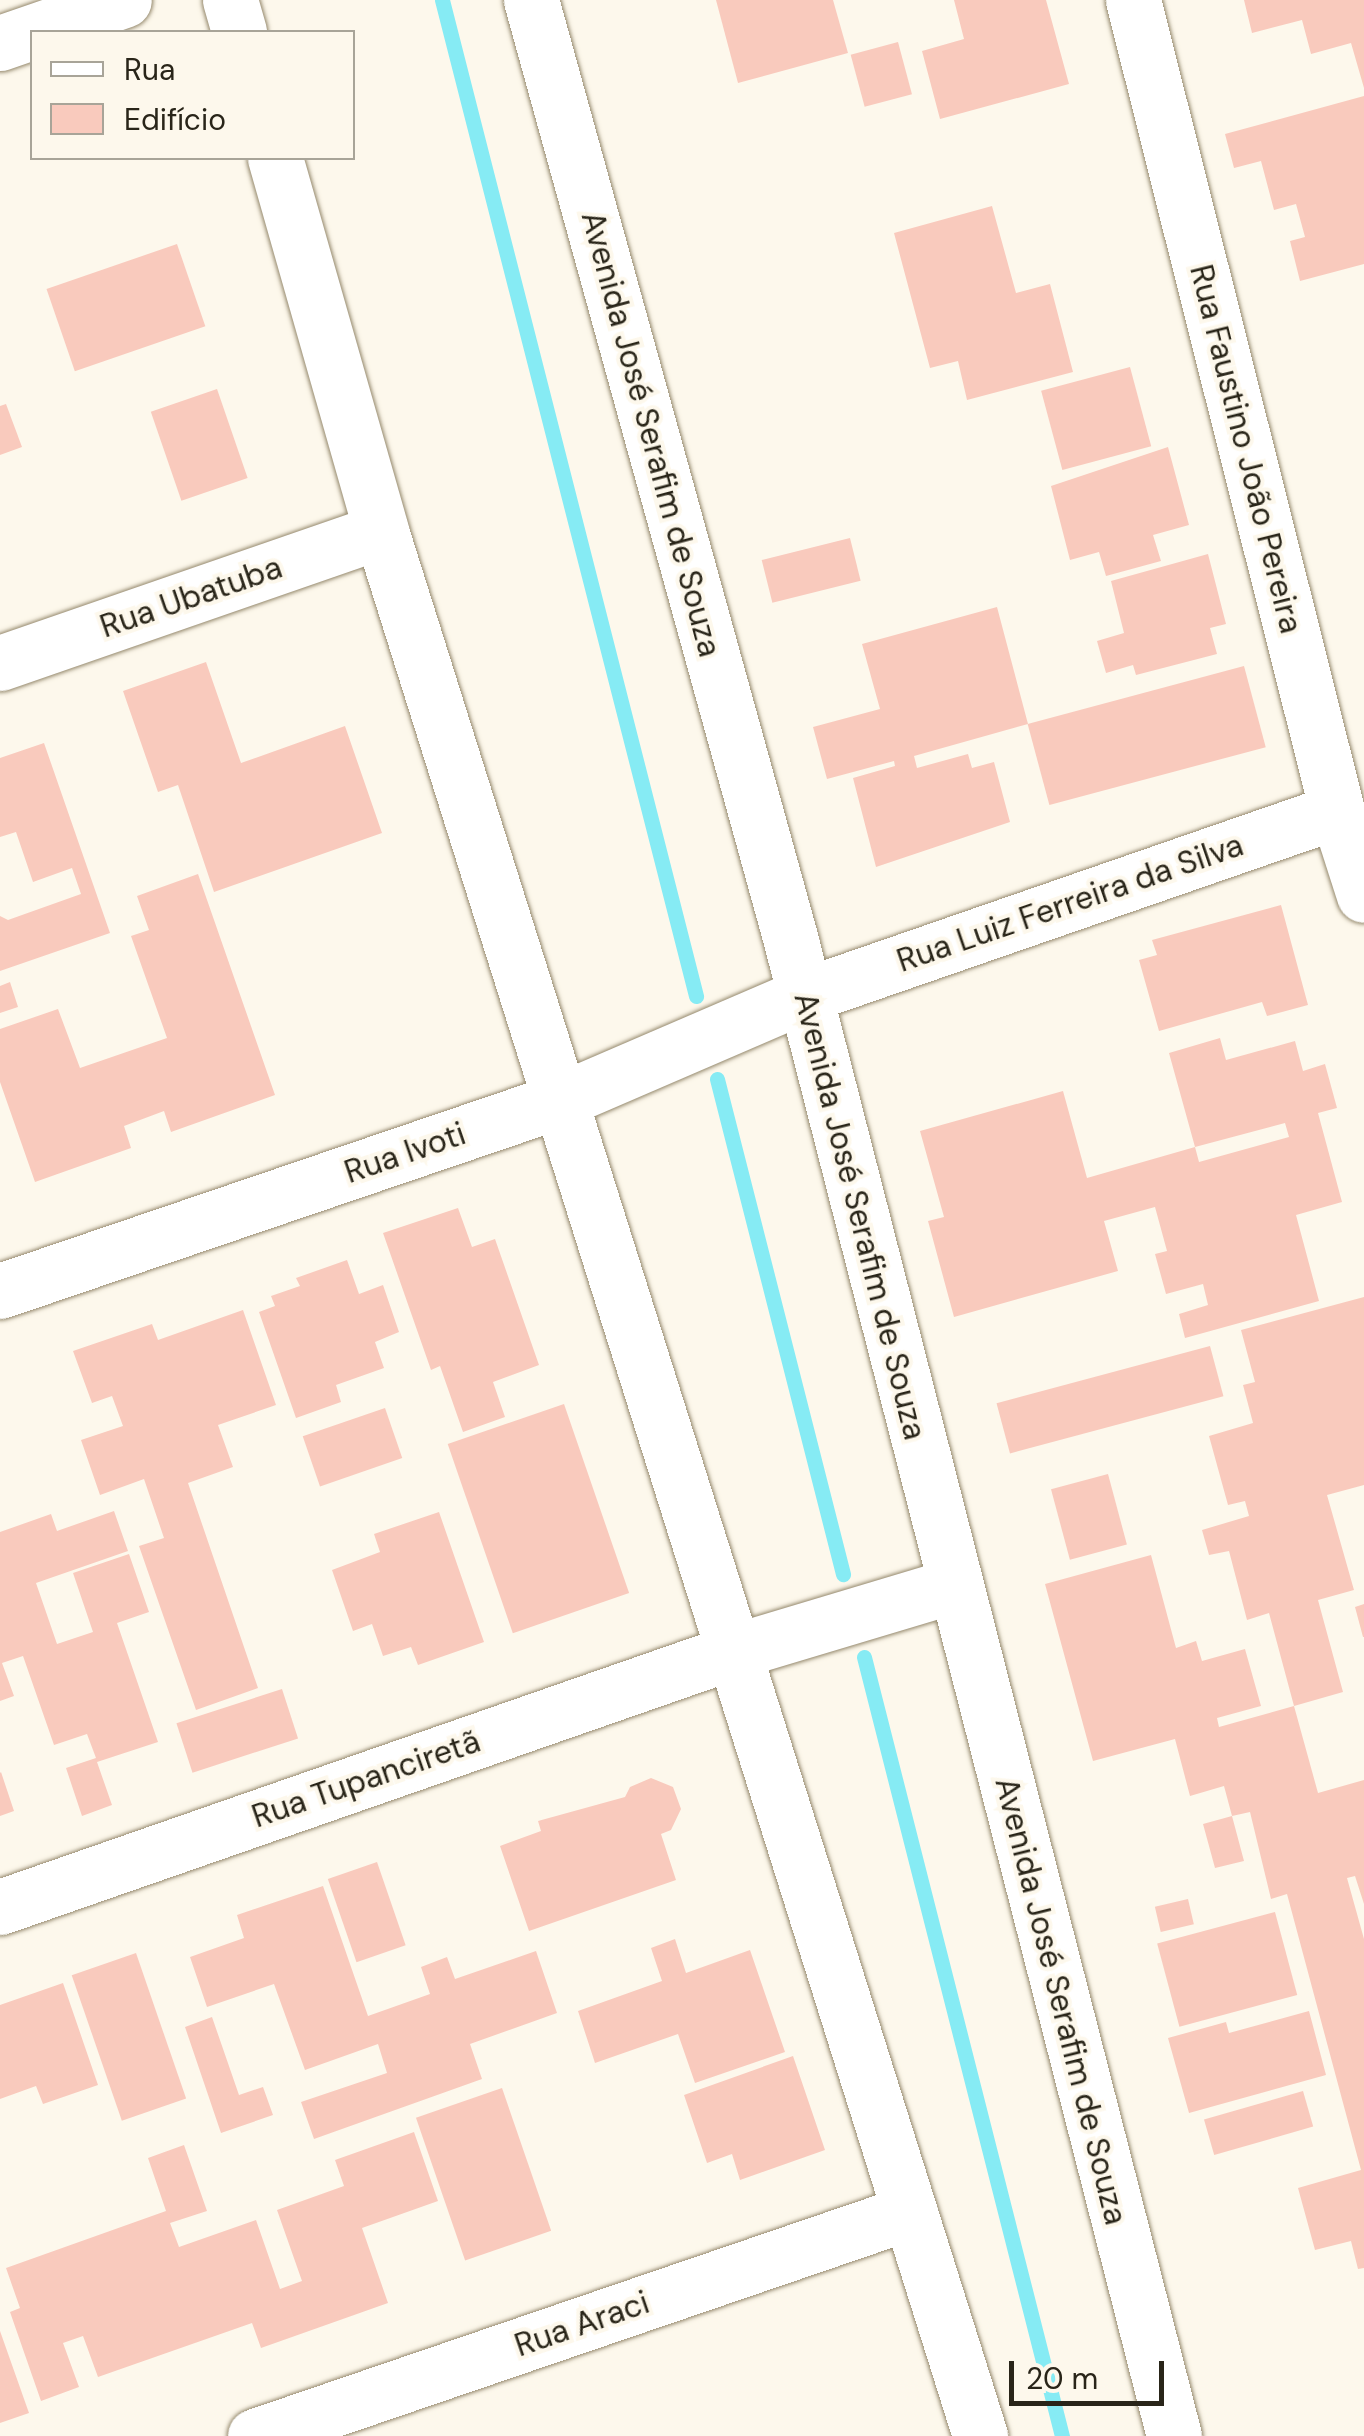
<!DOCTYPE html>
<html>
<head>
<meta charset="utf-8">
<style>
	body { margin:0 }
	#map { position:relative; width:1364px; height:2436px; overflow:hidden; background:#fdf8ec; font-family:"DM Sans",sans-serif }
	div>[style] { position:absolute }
	.stream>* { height:15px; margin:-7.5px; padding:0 7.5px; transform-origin:7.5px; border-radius:7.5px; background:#86ebf4 }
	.building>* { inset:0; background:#f9cabd; transform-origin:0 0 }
	.roads { filter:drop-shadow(0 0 2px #95896d) drop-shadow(0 0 2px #95896d) }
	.street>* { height:55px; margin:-27.5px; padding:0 27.5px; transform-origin:27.5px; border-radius:27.5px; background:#fff }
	span { translate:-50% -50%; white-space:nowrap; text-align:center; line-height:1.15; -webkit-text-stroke:8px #fdf8ec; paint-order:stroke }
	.street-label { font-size:32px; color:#292519 }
	.legend { position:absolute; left:30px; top:30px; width:325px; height:130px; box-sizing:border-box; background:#fdf8ec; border:2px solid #a8a498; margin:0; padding:12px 18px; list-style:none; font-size:30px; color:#292519 }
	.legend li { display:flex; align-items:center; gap:20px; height:50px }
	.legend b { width:50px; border:2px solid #a8a498 }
	.scale { position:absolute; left:1009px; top:2361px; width:155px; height:45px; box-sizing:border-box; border:5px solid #292519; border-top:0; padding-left:12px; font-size:30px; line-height:35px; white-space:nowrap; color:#292519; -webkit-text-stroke:8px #fdf8ec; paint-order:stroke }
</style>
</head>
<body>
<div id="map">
	<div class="stream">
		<i style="left:442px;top:0;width:1028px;rotate:75.69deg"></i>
		<i style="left:717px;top:1079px;width:511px;rotate:75.72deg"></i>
		<i style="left:864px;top:1657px;width:804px;rotate:75.74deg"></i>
	</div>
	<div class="building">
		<i style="clip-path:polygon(716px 0,833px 0,848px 53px,738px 83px)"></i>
		<i style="clip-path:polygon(954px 0,1046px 0,1069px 84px,940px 119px,922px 51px,964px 39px)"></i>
		<i style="clip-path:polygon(1244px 0,1364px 0,1364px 88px,1351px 43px,1311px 54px,1302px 20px,1252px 33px)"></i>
		<i style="left:898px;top:42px;width:54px;height:49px;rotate:75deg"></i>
		<i style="clip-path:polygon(1364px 96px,1364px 264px,1300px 281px,1290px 241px,1305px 237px,1296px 204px,1274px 210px,1261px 161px,1234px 168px,1225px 134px)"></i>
		<i style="clip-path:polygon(992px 206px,1016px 293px,1050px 284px,1073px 372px,967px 400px,958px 361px,930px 368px,894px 233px)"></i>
		<i style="left:177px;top:244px;width:87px;height:138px;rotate:71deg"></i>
		<i style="left:1130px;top:367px;width:82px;height:92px;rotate:75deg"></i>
		<i style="left:217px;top:389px;width:94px;height:70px;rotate:71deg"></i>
		<i style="clip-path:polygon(6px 404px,22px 447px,0 455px,0 406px)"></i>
		<i style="clip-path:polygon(1168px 447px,1189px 525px,1153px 535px,1161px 561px,1106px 576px,1099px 552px,1070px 560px,1051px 486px)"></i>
		<i style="left:850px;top:538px;width:44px;height:91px;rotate:76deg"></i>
		<i style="clip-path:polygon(1208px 554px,1226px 624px,1210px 628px,1217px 654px,1136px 675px,1133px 665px,1106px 673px,1097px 641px,1124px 633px,1111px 581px)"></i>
		<i style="clip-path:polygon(997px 607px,1028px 724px,914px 756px,917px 768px,968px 754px,972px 768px,994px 762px,1010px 822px,876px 867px,853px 778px,895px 766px,894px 761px,827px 779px,813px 727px,880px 709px,862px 644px)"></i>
		<i style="clip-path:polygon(206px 662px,241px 763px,345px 726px,382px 833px,214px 892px,178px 785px,158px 792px,123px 691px)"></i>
		<i style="left:1244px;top:666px;width:84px;height:224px;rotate:75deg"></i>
		<i style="clip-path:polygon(44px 743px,110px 933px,0 971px,0 916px,8px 920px,81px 894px,72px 868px,33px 882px,16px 832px,0 837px,0 758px)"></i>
		<i style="clip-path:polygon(198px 874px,275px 1095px,171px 1132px,164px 1111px,124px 1126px,131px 1148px,35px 1182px,0 1082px,0 1029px,58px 1009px,80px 1068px,167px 1038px,131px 936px,149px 930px,137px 896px)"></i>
		<i style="clip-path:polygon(1281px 905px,1308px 1005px,1267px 1016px,1262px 1002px,1159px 1031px,1139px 960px,1157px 955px,1152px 940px)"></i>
		<i style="clip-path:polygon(10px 982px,18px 1007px,0 1013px,0 986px)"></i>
		<i style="clip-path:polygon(evenodd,1220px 1038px,1226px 1060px,1295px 1041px,1303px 1071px,1325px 1064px,1337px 1108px,1318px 1113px,1342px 1202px,1296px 1215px,1319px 1301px,1185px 1338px,1179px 1314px,1208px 1305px,1203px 1284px,1166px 1294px,1155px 1254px,1167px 1251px,1155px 1207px,1104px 1221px,1118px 1271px,954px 1317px,928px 1221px,944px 1217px,920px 1131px,1063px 1091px,1087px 1178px,1195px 1147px,1169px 1053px,1220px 1038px,1285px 1123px,1289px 1137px,1199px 1162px,1195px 1147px,1285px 1123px)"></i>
		<i style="clip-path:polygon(458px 1208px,472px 1247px,495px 1239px,539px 1365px,493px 1382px,505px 1417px,463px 1432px,440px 1366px,431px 1370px,383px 1233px)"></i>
		<i style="clip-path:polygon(347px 1260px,359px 1294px,383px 1285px,399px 1332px,375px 1342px,384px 1368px,336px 1385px,341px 1402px,296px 1418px,259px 1312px,275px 1306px,271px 1296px,300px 1286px,296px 1278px)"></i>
		<i style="clip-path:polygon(1364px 1297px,1364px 1485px,1327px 1495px,1354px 1590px,1318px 1600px,1343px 1692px,1294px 1706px,1269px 1613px,1247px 1620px,1229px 1551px,1209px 1555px,1202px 1530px,1249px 1516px,1245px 1501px,1228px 1505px,1209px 1436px,1253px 1423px,1243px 1385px,1255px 1382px,1241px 1330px)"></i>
		<i style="clip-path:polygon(243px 1310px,276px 1405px,218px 1425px,233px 1467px,188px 1483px,258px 1688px,196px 1710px,139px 1546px,164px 1538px,144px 1479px,100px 1495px,81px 1440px,123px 1426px,112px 1396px,92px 1403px,73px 1351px,152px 1324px,158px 1340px)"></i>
		<i style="left:1210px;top:1346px;width:52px;height:221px;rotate:75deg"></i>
		<i style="left:564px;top:1404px;width:200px;height:123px;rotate:71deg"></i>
		<i style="left:385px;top:1408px;width:53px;height:87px;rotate:71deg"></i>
		<i style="left:1108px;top:1474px;width:73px;height:59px;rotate:75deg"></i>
		<i style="clip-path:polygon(114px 1511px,128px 1551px,36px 1583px,57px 1644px,93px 1632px,73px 1573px,129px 1554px,149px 1612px,117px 1623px,158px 1742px,97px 1762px,112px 1805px,82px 1816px,66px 1768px,96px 1758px,87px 1734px,54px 1745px,23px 1656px,2px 1663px,14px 1696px,0 1701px,0 1532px,51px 1514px,57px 1531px)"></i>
		<i style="clip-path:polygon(439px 1512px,484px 1642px,418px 1665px,411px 1647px,383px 1656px,372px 1624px,353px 1631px,332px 1570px,380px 1552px,374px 1534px)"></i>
		<i style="clip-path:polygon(1151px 1555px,1176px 1648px,1196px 1641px,1202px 1661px,1245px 1649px,1261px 1706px,1217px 1718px,1219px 1727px,1294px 1706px,1318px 1793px,1364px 1780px,1364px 1904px,1355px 1876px,1347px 1878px,1364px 1939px,1364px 2268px,1358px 2269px,1351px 2241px,1315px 2250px,1298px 2188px,1361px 2170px,1287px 1894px,1271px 1899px,1250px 1812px,1232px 1816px,1244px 1861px,1215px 1868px,1203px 1824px,1232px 1816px,1224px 1786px,1190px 1796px,1175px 1739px,1093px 1761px,1045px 1584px)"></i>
		<i style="clip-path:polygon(1364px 1604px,1364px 1637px,1363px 1637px,1355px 1607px)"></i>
		<i style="left:282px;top:1689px;width:52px;height:111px;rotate:72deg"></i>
		<i style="clip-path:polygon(1px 1772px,14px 1811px,0 1816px,0 1773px)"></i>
		<i style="clip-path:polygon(651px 1778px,673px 1787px,681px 1809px,671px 1830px,661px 1834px,676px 1880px,529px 1931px,500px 1846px,541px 1831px,538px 1821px,625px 1797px,630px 1787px)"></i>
		<i style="left:377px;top:1862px;width:88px;height:52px;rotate:71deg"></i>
		<i style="clip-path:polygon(323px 1886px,368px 2016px,430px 1994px,421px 1967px,447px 1957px,455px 1979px,536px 1951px,557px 2013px,470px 2044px,482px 2079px,314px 2139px,301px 2102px,387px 2073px,378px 2044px,305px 2070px,274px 1984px,207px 2007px,190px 1957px,244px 1938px,237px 1915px)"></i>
		<i style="left:1188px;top:1899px;width:26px;height:34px;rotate:77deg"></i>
		<i style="left:1275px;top:1912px;width:86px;height:122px;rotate:75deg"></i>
		<i style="clip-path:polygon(675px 1939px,686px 1973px,750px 1950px,785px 2052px,695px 2083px,678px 2034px,595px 2063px,578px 2011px,662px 1981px,651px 1948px)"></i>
		<i style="left:136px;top:1953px;width:154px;height:68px;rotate:71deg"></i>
		<i style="clip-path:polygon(63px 1983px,98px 2085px,43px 2104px,36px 2086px,0 2099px,0 2005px)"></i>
		<i style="clip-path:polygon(1309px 2011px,1326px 2075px,1189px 2113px,1168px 2038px,1226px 2022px,1229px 2033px)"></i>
		<i style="clip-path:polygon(212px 2017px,239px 2095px,263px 2087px,273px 2115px,221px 2133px,185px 2027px)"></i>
		<i style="clip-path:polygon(793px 2056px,825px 2150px,740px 2180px,732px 2154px,707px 2163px,684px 2095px)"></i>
		<i style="left:502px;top:2088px;width:151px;height:91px;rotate:71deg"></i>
		<i style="left:1303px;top:2091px;width:37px;height:103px;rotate:74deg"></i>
		<i style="clip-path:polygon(414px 2132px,438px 2201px,362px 2228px,388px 2303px,261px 2348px,252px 2323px,98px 2377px,83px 2336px,63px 2343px,79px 2387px,41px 2401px,10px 2312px,20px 2308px,6px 2268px,166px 2211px,148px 2158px,184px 2145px,207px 2211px,170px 2223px,179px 2247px,256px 2220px,280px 2289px,302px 2281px,277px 2210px,344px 2186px,335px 2160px)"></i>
		<i style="clip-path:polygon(0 2331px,29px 2413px,0 2423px)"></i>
	</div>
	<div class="roads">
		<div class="street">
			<i style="left:230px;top:0;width:33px;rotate:74deg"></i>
			<i style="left:531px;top:0;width:976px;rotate:74.55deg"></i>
			<i style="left:791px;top:941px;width:1543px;rotate:75.63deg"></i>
			<i style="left:1133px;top:0;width:836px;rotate:75.88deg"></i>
			<i style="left:1337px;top:811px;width:88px;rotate:72.2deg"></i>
			<i style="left:0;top:43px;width:131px;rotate:-19.1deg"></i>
			<i style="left:275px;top:158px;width:388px;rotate:74.1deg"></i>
			<i style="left:381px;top:531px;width:1997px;rotate:72.54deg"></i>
			<i style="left:0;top:663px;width:403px;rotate:-19.1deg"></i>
			<i style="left:0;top:1291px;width:593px;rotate:-18.8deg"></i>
			<i style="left:561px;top:1100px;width:263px;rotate:-23.3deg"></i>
			<i style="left:803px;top:996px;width:565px;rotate:-19.11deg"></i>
			<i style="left:0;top:1907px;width:775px;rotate:-19.21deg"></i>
			<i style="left:732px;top:1652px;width:233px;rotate:-16.7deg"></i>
			<i style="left:255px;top:2436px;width:692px;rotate:-18.88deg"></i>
		</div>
	</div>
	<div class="street-label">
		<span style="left:651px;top:434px;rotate:75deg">Avenida José Serafim de Souza</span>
		<span style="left:1246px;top:449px;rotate:76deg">Rua Faustino João Pereira</span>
		<span style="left:191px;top:597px;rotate:-19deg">Rua Ubatuba</span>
		<span style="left:1070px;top:903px;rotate:-19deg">Rua Luiz Ferreira da Silva</span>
		<span style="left:405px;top:1153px;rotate:-19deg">Rua Ivoti</span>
		<span style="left:860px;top:1216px;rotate:76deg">Avenida José Serafim de Souza</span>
		<span style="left:366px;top:1779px;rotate:-19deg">Rua Tupanciretã</span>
		<span style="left:1061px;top:2001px;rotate:76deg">Avenida José Serafim de Souza</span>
		<span style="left:582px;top:2324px;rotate:-19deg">Rua Araci</span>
	</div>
	<ul class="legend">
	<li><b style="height:12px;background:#fff"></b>Rua</li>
	<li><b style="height:28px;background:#f9cabd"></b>Edifício</li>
	</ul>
	<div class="scale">20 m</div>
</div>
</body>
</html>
